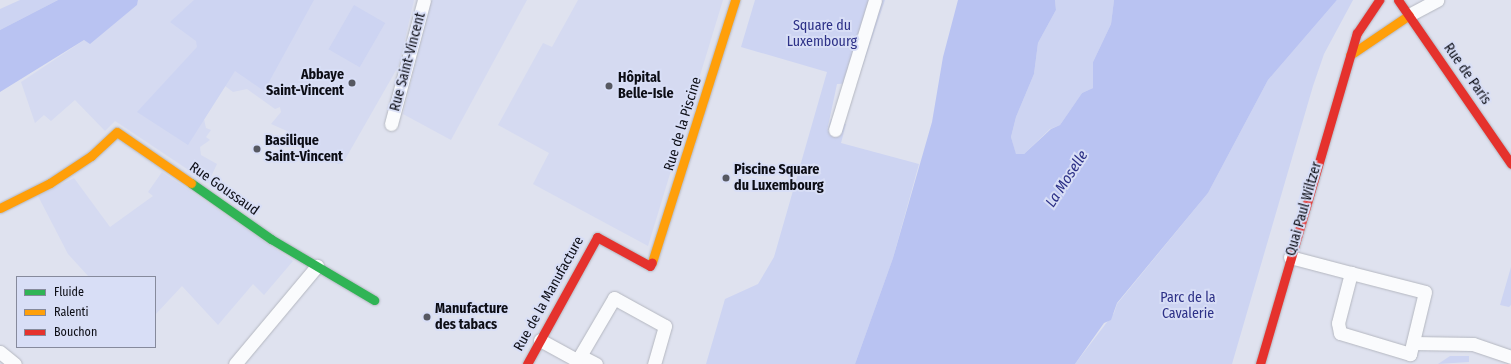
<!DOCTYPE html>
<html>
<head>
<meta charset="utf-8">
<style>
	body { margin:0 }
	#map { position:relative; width:1511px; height:364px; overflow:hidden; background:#dfe2ef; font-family:"Fira Sans Condensed",sans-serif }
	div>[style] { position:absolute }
	.built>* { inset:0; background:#d5daf1 }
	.green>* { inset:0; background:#cdd4f2; transform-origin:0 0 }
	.water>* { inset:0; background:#b9c3f2 }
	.roads { filter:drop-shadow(0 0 1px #b4b7c0) drop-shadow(0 0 1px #b4b7c0) }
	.street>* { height:13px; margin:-6.5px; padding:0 6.5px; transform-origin:6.5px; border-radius:6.5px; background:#fafbfd }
	.fast>* { height:9px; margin:-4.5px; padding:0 4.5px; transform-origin:4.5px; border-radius:4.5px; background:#30b455 }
	.slow>* { height:9px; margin:-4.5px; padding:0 4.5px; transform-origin:4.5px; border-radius:4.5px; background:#ff9f0a }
	.jam>* { height:9px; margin:-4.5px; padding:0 4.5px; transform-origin:4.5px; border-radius:4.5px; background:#e5322d }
	.dots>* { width:11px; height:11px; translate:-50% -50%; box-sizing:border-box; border:2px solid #d8def6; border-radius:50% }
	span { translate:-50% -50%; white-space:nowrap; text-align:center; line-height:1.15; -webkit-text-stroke:4px #d8def6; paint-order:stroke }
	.park-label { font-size:14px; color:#2d3187 }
	.street-label { font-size:14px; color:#0c0d15 }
	.poi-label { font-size:14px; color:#0c0d15; font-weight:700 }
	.right { translate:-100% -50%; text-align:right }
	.left { translate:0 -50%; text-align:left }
	.water-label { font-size:15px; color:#2c3086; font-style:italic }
	.legend { position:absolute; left:16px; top:276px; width:140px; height:72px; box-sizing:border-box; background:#d8def6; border:1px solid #868a9c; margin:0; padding:5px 7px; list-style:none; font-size:12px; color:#0c0d15 }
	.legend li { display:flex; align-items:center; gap:8px; height:20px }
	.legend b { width:20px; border:1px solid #868a9c }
</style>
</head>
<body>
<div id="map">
	<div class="built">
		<i style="clip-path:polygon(138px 0,414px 0,399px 65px,343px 163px,338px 164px,327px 154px,316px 150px,317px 148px,314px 150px,306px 141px,293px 137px,294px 134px,271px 124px,281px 112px,280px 107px,275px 109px,247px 89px,233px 92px,225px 86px,204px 119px,206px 128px,211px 130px,206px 137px,210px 140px,200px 147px,201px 155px,217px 164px,208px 183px,115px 121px,105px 131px,75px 100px,51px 121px,44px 115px,35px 123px,21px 82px,84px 40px,90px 43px,137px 5px)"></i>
		<i style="clip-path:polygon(431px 0,527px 0,451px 140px,403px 114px)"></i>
		<i style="clip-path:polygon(578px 0,723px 0,648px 246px,533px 184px,549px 153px,498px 125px,543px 43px,552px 47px)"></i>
		<i style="clip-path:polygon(162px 172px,293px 261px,264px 295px,253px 284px,218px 325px,182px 286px,155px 315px,155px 277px,89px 277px,68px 254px,38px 196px,74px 178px,110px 227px,153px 196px,148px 192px)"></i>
	</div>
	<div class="green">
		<i style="clip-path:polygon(20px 0,58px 0,0 30px,0 9px)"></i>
		<i style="clip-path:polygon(194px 0,314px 0,264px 91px,235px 71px,188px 145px,137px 112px,197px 47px,196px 41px,170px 22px)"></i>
		<i style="clip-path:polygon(755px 0,885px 0,857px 83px,837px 84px,827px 131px,831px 119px,846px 124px,841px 143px,919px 164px,893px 258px,855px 364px,706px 364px,725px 299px,758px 284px,774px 257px,827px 72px,741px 47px)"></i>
		<i style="clip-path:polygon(1055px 0,1114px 0,1111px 24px,1093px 62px,1093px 88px,1082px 93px,1060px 125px,1050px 129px,1024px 154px,1016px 155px,1011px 137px,1016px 117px,1034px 74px,1038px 43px,1056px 10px)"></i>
		<i style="clip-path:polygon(1337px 0,1353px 0,1324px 54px,1313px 86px,1232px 364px,1075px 364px,1114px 313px,1117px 304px,1208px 193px,1268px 80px)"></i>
		<i style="left:354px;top:5px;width:36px;height:51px;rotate:30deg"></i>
		<i style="clip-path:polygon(1511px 267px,1511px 305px,1509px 307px,1500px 305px)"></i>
		<i style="clip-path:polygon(1450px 356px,1469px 356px,1469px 362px,1438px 364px)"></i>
	</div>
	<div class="water">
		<i style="clip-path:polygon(58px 0,138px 0,137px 5px,90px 44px,84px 40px,0 92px,0 30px)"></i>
		<i style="clip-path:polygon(958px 0,1055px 0,1056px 10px,1038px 43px,1034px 74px,1016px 117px,1011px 137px,1016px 154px,1024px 154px,1051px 129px,1060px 125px,1082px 93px,1093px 88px,1093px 62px,1111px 24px,1114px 0,1337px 0,1268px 80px,1208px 193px,1117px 303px,1111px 320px,1104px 323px,1075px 364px,855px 364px,893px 258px,932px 122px,943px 57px)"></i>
	</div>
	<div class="roads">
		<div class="street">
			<i style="left:1409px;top:15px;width:32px;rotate:-28deg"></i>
			<i style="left:391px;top:124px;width:128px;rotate:-75.1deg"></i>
			<i style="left:835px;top:130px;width:136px;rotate:-72.9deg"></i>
			<i style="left:1290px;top:257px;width:63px;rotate:14.7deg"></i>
			<i style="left:1351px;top:273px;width:76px;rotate:14.4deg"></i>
			<i style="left:1425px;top:292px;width:64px;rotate:103.6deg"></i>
			<i style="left:1410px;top:354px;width:73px;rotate:-163.3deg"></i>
			<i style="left:1340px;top:333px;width:10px;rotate:-101deg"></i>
			<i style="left:1338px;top:323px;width:52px;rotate:-75.4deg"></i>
			<i style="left:540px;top:340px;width:50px;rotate:28.6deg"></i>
			<i style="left:1413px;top:343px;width:60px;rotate:1deg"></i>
			<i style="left:1473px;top:344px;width:40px;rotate:18.9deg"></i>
			<i style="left:0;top:352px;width:19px;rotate:39deg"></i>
			<i style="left:235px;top:364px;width:128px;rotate:-50.1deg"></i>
			<i style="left:596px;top:364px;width:18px;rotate:-153deg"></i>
			<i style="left:580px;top:356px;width:67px;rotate:-59.6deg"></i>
			<i style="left:614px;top:298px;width:58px;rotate:28.8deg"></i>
			<i style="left:665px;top:326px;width:40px;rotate:106deg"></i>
		</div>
		<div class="fast">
			<i style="left:191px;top:183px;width:98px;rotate:35deg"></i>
			<i style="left:271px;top:239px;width:120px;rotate:30.6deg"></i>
		</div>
		<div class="slow">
			<i style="left:1350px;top:55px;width:71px;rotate:-34.1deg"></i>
			<i style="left:0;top:208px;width:56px;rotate:-26.6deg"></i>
			<i style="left:50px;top:183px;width:49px;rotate:-33.4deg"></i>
			<i style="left:91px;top:156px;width:35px;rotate:-43deg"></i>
			<i style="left:117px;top:132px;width:90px;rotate:34.6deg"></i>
			<i style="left:652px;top:262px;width:275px;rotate:-72.4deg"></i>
		</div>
		<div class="jam">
			<i style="left:1398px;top:0;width:199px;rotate:55.4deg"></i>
			<i style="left:527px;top:364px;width:145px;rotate:-61.1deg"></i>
			<i style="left:597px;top:237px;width:60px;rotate:28.7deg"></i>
			<i style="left:650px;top:266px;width:4px;rotate:-63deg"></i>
			<i style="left:1260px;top:364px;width:345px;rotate:-73.7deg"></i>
			<i style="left:1357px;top:33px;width:40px;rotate:-56deg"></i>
		</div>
	</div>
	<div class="dots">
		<i style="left:352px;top:83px;background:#565861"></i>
		<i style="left:609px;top:86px;background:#565861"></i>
		<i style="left:257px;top:149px;background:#565861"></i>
		<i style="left:726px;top:178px;background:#565861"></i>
		<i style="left:427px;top:317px;background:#565861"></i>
	</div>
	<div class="park-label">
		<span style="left:822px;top:34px">Square du<br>Luxembourg</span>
		<span style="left:1188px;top:306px">Parc de la<br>Cavalerie</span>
	</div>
	<div class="street-label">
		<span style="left:408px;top:62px;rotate:-75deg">Rue Saint-Vincent</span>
		<span style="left:1467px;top:74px;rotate:55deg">Rue de Paris</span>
		<span style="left:683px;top:124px;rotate:-73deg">Rue de la Piscine</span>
		<span style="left:224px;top:189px;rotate:35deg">Rue Goussaud</span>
		<span style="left:1304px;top:209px;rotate:-74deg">Quai Paul Wiltzer</span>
		<span style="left:549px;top:294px;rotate:-61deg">Rue de la Manufacture</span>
	</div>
	<div class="poi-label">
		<span class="right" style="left:344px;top:83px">Abbaye<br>Saint-Vincent</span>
		<span class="left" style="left:618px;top:86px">Hôpital<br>Belle-Isle</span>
		<span class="left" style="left:265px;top:149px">Basilique<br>Saint-Vincent</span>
		<span class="left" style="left:734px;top:178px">Piscine Square<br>du Luxembourg</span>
		<span class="left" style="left:435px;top:317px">Manufacture<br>des tabacs</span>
	</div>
	<div class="water-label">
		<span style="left:1067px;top:179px;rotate:-57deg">La Moselle</span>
	</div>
	<ul class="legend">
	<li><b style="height:5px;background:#30b455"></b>Fluide</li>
	<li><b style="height:5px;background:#ff9f0a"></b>Ralenti</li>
	<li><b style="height:5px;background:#e5322d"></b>Bouchon</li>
	</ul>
</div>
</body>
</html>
